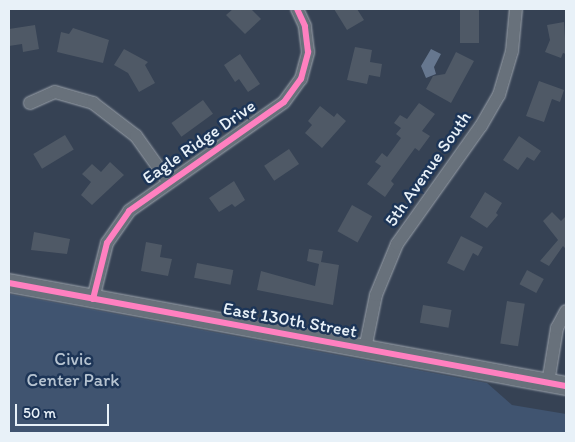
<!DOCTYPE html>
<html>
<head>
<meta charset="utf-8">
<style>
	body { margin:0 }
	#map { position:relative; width:575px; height:442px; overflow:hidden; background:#364254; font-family:Itim,sans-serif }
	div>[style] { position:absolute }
	.green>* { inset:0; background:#405470 }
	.water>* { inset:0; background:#66778f }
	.building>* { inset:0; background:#4f5966; transform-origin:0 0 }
	.roads { filter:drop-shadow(0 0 1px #9ba2ab) drop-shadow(0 0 1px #9ba2ab) }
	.street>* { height:12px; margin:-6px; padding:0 6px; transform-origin:6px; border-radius:6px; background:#68717b }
	.secondary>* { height:18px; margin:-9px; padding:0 9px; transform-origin:9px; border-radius:9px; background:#68717b }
	.cycleway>* { height:6px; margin:-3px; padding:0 3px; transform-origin:3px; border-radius:3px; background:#ff80c0 }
	span { translate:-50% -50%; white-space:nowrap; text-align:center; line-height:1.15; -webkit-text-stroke:5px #1d3557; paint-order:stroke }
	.street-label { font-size:18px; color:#e8f1f8 }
	.park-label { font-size:18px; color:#b6c3d0 }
	.frame { position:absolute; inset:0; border:10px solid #e8f1f8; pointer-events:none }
	.scale { position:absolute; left:15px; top:404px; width:94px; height:22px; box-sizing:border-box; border:2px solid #e8f1f8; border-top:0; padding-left:6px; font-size:15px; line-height:18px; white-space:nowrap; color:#e8f1f8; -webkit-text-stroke:4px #1d3557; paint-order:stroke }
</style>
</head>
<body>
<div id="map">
	<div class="green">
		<i style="clip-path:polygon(9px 294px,487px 383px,512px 405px,566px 414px,566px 433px,9px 433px)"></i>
	</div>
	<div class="water">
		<i style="clip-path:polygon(431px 49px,441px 54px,434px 67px,436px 74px,426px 78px,421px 66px)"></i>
	</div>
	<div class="building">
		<i style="clip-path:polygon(233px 9px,251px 9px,261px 19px,245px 34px,226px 15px)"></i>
		<i style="clip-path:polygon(334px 9px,357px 9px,364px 20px,347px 30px)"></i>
		<i style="left:460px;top:9px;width:19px;height:34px"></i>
		<i style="clip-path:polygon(564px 22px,566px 54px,563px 53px,561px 58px,545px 52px,550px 40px,547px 25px)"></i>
		<i style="clip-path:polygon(35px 25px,39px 49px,23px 52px,22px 44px,9px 46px,9px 29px)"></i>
		<i style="clip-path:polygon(73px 28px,109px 40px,103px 63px,57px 52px,61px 32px,69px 34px)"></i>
		<i style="clip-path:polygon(355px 47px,372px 50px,370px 62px,382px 64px,380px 77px,369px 75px,367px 84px,347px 80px)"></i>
		<i style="clip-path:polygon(124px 49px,148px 62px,145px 65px,155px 83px,139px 92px,128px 73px,114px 65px)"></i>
		<i style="clip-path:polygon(456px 52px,474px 61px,451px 103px,426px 89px,433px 76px,445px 74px)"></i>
		<i style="clip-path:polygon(240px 54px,260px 84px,248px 92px,239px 79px,235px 82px,224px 65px)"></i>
		<i style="clip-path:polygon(539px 81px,564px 90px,560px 102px,552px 99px,544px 122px,526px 116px)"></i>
		<i style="left:203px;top:100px;width:17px;height:39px;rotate:54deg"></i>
		<i style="clip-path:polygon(419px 103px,435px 114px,422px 131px,430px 136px,419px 151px,415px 148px,391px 181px,394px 184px,385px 197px,367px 184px,381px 166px,375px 162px,382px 153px,387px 157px,401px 138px,396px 134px,401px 128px,394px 123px,400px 115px,407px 119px)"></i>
		<i style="clip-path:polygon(320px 106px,334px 117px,337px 113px,346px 121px,322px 148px,305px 133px,312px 125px,308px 121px)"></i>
		<i style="left:65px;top:135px;width:17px;height:37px;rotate:59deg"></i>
		<i style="clip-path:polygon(519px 136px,541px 151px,534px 161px,527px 157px,518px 170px,503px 160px)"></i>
		<i style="left:289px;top:149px;width:18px;height:30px;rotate:56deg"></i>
		<i style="clip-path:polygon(110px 162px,124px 175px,92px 205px,81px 195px,91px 182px,82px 174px,92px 164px,101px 172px)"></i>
		<i style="clip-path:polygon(234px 181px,245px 200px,235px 207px,232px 204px,219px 212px,209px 198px)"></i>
		<i style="clip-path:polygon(485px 192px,502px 203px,496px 213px,498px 215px,487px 228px,470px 217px)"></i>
		<i style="left:352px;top:205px;width:23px;height:30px;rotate:29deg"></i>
		<i style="clip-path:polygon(552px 212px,561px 221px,566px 216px,566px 249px,563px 246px,549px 266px,540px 261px,558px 240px,543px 221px)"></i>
		<i style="clip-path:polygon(34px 232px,70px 239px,67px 254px,31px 250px)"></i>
		<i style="clip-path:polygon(461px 236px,483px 247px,478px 256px,473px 253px,464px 271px,447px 263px)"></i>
		<i style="clip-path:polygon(146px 242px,162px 245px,160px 257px,172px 259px,168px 276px,141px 271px)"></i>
		<i style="clip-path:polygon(309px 249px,323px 251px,321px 262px,339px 265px,333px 305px,257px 290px,261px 271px,315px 286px,319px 264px,307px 261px)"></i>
		<i style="left:197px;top:263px;width:37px;height:15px;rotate:11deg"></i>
		<i style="left:527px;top:270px;width:19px;height:16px;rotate:28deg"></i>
		<i style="left:507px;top:301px;width:18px;height:43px;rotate:9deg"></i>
		<i style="left:423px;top:305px;width:29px;height:18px;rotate:10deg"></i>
	</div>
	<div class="roads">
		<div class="street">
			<i style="left:30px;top:103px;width:27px;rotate:-24deg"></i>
			<i style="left:55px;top:92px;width:40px;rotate:16deg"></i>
			<i style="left:93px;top:103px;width:54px;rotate:37.5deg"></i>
			<i style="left:136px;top:136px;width:55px;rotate:54.6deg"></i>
			<i style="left:93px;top:299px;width:58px;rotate:-76deg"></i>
			<i style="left:107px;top:243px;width:39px;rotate:-55deg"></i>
			<i style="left:129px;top:211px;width:189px;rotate:-35.1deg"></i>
			<i style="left:284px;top:102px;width:29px;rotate:-54deg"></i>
			<i style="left:301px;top:79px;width:28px;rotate:-75deg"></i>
			<i style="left:308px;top:52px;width:26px;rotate:-97deg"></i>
			<i style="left:305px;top:26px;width:19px;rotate:-115deg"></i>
			<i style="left:365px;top:349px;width:55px;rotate:-78.5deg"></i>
			<i style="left:376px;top:295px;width:55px;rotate:-67.6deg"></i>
			<i style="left:397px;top:244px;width:145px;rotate:-54.6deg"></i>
			<i style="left:481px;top:126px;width:36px;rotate:-60deg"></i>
			<i style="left:499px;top:95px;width:46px;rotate:-73.5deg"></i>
			<i style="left:512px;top:51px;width:42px;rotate:-84.6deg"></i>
			<i style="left:548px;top:383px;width:56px;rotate:-80.7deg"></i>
			<i style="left:557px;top:328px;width:19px;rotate:-62deg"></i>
		</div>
		<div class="secondary">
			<i style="left:9px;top:283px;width:566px;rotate:10.48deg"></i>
		</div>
	</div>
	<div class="cycleway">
		<i style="left:9px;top:283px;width:566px;rotate:10.48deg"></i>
		<i style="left:93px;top:299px;width:58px;rotate:-76deg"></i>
		<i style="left:107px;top:243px;width:39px;rotate:-55deg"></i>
		<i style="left:129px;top:211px;width:189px;rotate:-35.1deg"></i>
		<i style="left:284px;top:102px;width:29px;rotate:-54deg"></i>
		<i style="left:301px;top:79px;width:28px;rotate:-75deg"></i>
		<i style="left:308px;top:52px;width:26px;rotate:-97deg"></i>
		<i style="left:305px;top:26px;width:19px;rotate:-115deg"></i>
	</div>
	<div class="street-label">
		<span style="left:199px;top:142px;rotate:-35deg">Eagle Ridge Drive</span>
		<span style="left:428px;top:169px;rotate:-55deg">5th Avenue South</span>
		<span style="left:290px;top:320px;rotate:10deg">East 130th Street</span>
	</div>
	<div class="park-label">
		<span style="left:73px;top:370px">Civic<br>Center Park</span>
	</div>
	<div class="frame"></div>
	<div class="scale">50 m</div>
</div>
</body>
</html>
